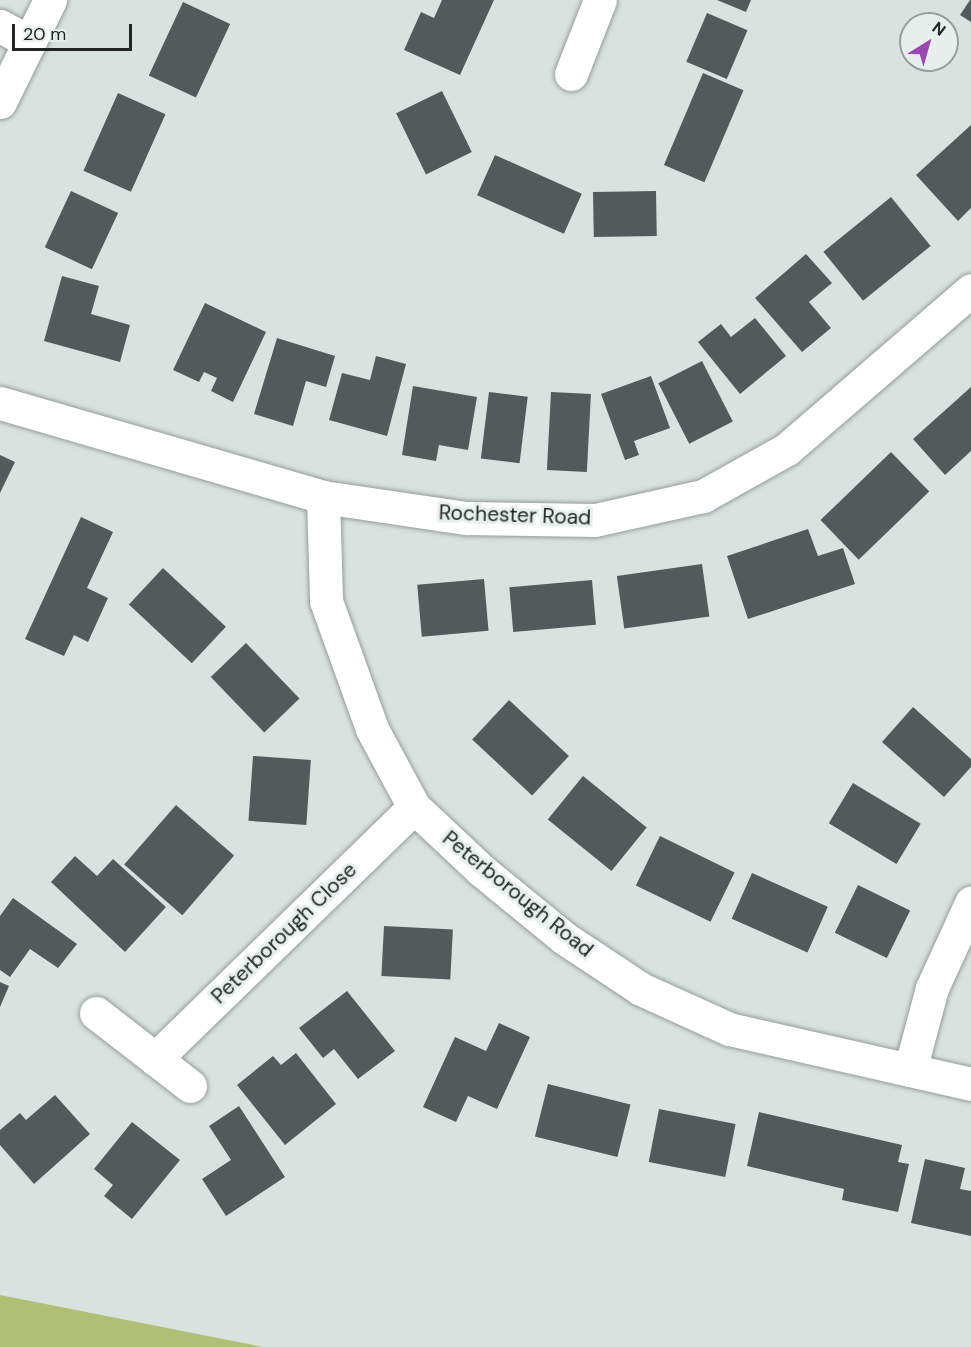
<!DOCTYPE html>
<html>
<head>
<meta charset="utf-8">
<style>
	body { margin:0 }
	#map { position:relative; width:971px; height:1347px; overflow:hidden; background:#dae2e0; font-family:"DM Sans",sans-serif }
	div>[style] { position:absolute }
	.green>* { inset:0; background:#b1bf76 }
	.building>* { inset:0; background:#535a5b; transform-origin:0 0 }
	.roads { filter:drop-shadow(0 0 2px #959d9b) drop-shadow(0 0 2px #959d9b) }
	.street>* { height:33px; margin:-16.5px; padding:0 16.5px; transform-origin:16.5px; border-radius:16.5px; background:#fff }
	.secondary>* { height:33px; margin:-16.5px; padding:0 16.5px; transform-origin:16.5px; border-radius:16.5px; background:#fff }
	span { translate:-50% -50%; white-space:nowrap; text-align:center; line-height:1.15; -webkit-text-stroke:6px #e7efed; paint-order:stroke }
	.street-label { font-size:21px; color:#222524 }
	.north { position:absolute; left:899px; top:12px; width:60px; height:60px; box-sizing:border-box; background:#e7efed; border:2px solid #989e9d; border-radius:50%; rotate:37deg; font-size:16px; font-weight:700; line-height:24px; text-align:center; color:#222524 }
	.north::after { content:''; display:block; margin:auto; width:21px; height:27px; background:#9d45b2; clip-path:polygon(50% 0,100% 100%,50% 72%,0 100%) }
	.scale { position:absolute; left:12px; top:24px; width:120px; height:27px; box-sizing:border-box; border:3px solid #222524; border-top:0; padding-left:8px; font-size:18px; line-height:21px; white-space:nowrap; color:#222524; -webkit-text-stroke:4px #e7efed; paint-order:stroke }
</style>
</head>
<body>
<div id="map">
	<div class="green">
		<i style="clip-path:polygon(0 1295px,263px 1347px,0 1347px)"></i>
	</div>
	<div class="building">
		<i style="clip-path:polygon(442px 0,494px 0,460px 75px,404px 50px,421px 12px,434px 18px)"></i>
		<i style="clip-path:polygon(717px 0,751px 0,746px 12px)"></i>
		<i style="clip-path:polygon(970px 0,971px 0,971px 22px,960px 15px)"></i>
		<i style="left:183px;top:2px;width:52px;height:81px;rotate:25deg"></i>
		<i style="left:707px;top:13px;width:44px;height:53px;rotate:23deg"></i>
		<i style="left:703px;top:73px;width:44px;height:100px;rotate:23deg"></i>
		<i style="left:442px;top:91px;width:68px;height:51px;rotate:64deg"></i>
		<i style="left:118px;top:93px;width:52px;height:85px;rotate:24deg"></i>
		<i style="clip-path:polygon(971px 125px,971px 208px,958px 221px,916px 175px)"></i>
		<i style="left:495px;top:155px;width:95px;height:44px;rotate:24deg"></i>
		<i style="left:71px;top:191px;width:52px;height:62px;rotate:25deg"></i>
		<i style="left:656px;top:191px;width:45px;height:63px;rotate:89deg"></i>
		<i style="left:891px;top:197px;width:63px;height:87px;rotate:51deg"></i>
		<i style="clip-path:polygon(806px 254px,832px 283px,809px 302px,831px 328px,802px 352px,755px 298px)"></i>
		<i style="clip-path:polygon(62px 276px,99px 286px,91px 314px,130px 325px,120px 362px,44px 341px)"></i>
		<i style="clip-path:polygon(205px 303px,266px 332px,233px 402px,211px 391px,217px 378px,204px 372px,199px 382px,173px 370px)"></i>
		<i style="clip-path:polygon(755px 318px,786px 356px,740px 394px,698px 342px,721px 324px,731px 337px)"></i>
		<i style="clip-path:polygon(277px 338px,335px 356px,326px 387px,306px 381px,293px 426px,254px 414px)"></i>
		<i style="clip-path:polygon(376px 356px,406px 364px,387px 436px,329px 420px,342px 373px,370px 380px)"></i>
		<i style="left:702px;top:361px;width:68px;height:49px;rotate:63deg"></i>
		<i style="clip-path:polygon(651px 376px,670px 428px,634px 441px,639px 455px,625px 460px,601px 394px)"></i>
		<i style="clip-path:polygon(413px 386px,477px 397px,468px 450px,439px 445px,436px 461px,402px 455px)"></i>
		<i style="clip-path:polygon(971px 387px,971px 451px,945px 475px,913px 439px)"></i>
		<i style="left:489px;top:392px;width:39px;height:67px;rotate:7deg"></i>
		<i style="left:551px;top:392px;width:40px;height:78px;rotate:3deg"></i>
		<i style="left:891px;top:452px;width:55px;height:98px;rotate:46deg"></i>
		<i style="clip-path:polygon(0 455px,15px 462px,0 493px)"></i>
		<i style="clip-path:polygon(81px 517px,113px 532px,87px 588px,108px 598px,88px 642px,74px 635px,64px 656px,25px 639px)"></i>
		<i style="clip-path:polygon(808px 529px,818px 556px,843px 548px,855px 584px,748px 619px,727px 556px)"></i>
		<i style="left:702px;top:564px;width:53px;height:86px;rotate:82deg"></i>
		<i style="left:163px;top:568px;width:86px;height:50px;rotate:43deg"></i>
		<i style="left:484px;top:579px;width:52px;height:67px;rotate:85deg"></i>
		<i style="left:592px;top:580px;width:45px;height:83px;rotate:85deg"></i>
		<i style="left:246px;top:643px;width:77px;height:49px;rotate:46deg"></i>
		<i style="left:509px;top:700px;width:82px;height:54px;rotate:43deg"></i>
		<i style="clip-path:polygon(913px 707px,971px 759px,971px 767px,944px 797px,882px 742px)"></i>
		<i style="left:253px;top:756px;width:58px;height:65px;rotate:4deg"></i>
		<i style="left:583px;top:776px;width:82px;height:56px;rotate:39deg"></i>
		<i style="left:853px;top:783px;width:79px;height:47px;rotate:31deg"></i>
		<i style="left:176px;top:805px;width:77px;height:79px;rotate:41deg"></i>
		<i style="left:660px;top:836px;width:83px;height:55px;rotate:26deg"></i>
		<i style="clip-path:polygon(75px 856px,97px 876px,113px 859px,166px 907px,125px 952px,51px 882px)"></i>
		<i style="left:752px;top:873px;width:83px;height:50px;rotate:24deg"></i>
		<i style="left:858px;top:885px;width:58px;height:53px;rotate:26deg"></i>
		<i style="clip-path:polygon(13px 898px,77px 944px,58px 968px,30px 949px,10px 977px,0 970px,0 916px)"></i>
		<i style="left:384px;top:926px;width:69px;height:50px;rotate:3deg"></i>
		<i style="clip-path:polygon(0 982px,9px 986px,0 1007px)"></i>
		<i style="clip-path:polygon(347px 991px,395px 1051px,358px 1079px,334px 1049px,323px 1058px,299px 1028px)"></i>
		<i style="clip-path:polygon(499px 1023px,530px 1037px,497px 1109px,468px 1096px,456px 1122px,423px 1107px,455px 1037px,486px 1051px)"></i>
		<i style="clip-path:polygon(296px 1053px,336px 1104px,285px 1145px,237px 1085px,273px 1056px,281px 1065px)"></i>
		<i style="left:548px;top:1084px;width:85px;height:54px;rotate:14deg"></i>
		<i style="clip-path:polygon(55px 1095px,90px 1134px,34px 1184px,0 1145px,0 1130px,20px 1113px,26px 1120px)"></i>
		<i style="clip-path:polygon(239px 1106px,285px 1177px,226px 1216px,202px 1179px,231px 1160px,209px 1126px)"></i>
		<i style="left:659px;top:1109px;width:78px;height:54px;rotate:11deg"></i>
		<i style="clip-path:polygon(759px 1112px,902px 1145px,898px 1162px,909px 1164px,898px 1212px,842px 1200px,844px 1189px,747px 1166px)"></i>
		<i style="clip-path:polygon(132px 1122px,180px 1160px,132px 1219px,104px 1196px,113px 1185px,94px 1169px)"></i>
		<i style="clip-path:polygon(925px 1159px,965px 1168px,960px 1189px,971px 1191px,971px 1236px,911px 1223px)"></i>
	</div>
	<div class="roads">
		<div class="street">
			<i style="left:0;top:26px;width:34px;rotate:28deg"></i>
			<i style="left:571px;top:74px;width:79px;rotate:-68.6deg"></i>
			<i style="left:0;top:403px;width:336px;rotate:16.2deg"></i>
			<i style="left:323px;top:497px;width:145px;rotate:8.4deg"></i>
			<i style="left:466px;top:518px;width:129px;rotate:0.9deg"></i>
			<i style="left:595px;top:520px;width:111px;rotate:-12.5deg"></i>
			<i style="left:703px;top:496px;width:96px;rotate:-29.2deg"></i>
			<i style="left:787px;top:449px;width:243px;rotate:-40.8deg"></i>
			<i style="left:323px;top:497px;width:104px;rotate:88.3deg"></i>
			<i style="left:326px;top:601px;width:136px;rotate:70.2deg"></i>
			<i style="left:372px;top:729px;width:89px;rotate:61.7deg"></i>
			<i style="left:414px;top:807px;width:92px;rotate:43.2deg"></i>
			<i style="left:481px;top:870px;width:107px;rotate:39.3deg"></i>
			<i style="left:564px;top:938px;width:92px;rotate:33.5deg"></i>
			<i style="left:641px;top:989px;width:97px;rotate:24.4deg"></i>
			<i style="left:729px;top:1029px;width:248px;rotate:12.8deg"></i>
			<i style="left:96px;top:1013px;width:119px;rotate:37.8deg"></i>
			<i style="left:155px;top:1059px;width:361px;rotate:-44.2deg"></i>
			<i style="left:910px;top:1070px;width:85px;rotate:-75deg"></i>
			<i style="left:932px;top:988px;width:94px;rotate:-65.4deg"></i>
		</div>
		<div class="secondary">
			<i style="left:0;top:102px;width:114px;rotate:-63.9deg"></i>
		</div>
	</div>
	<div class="street-label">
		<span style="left:515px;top:515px;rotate:2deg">Rochester Road</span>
		<span style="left:518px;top:894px;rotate:39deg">Peterborough Road</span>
		<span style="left:284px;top:933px;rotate:-44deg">Peterborough Close</span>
	</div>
	<div class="north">N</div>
	<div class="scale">20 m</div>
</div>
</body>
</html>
